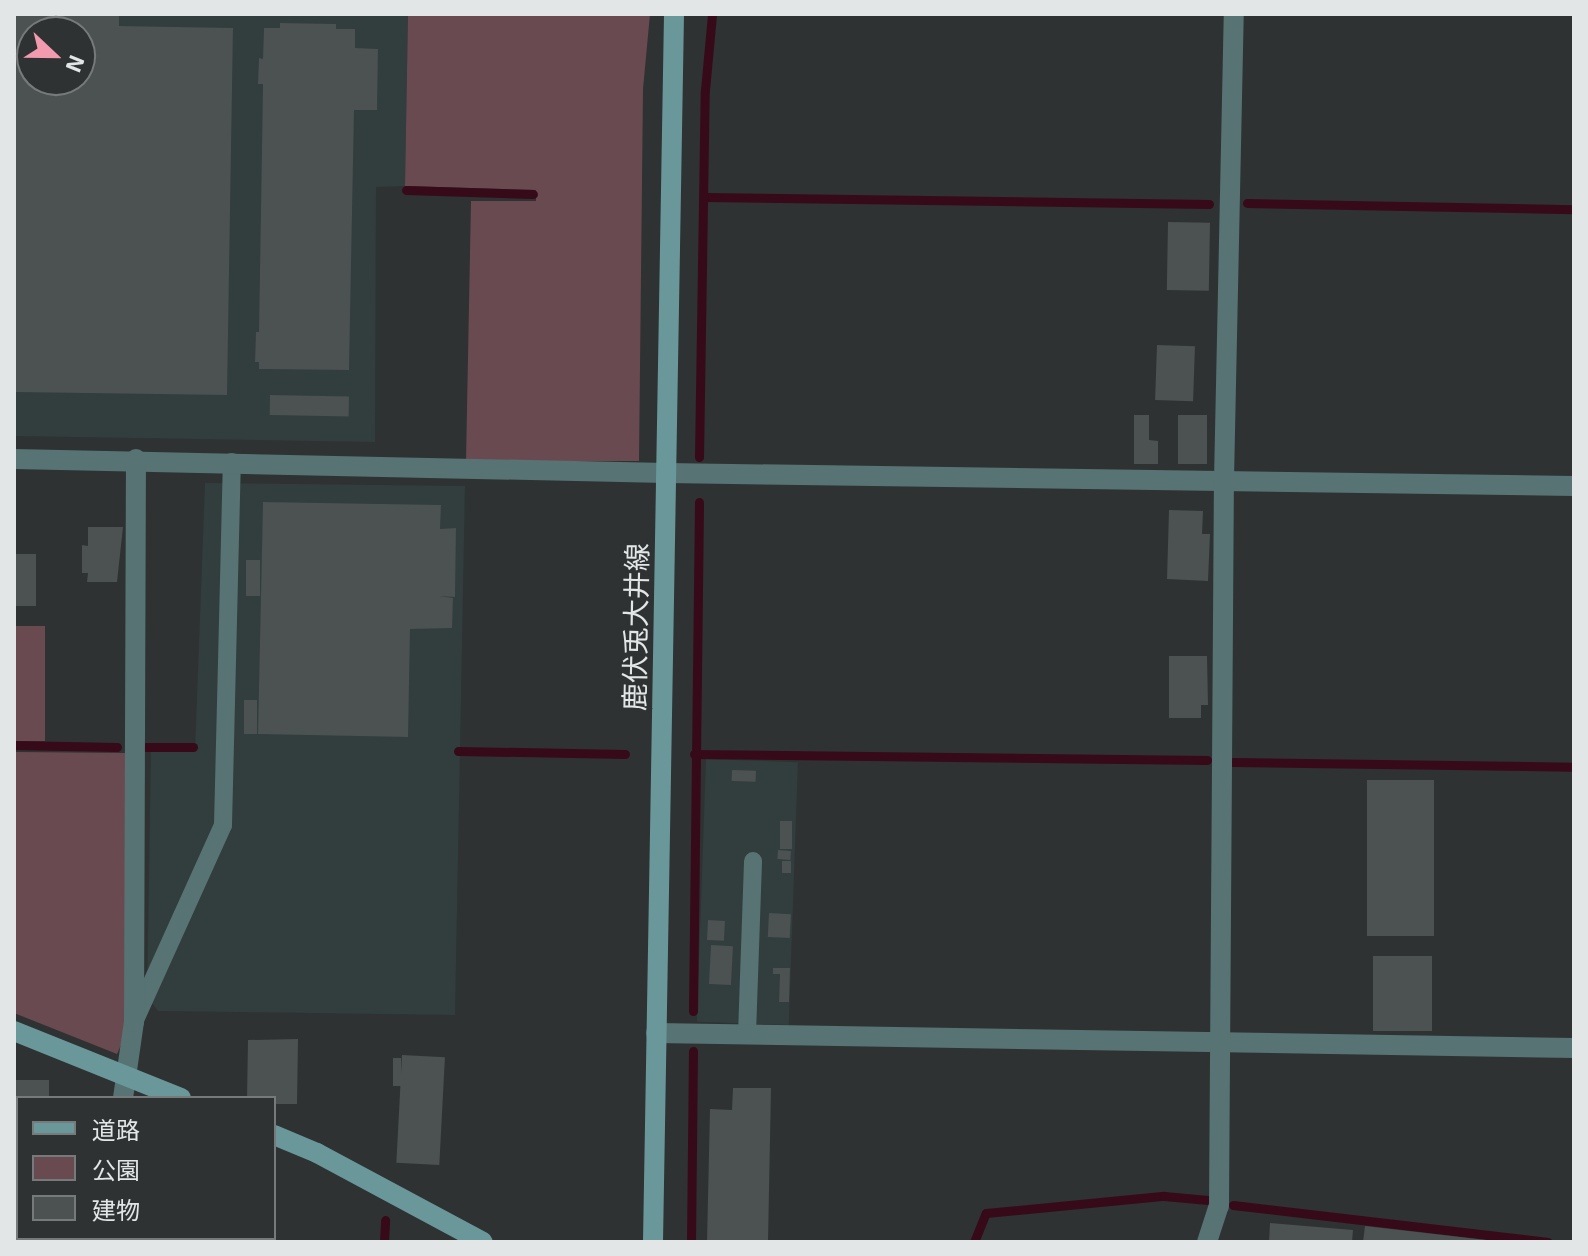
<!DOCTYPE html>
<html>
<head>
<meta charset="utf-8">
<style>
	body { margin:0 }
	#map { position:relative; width:1588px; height:1256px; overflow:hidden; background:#2e3232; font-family:"Exo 2","Noto Sans JP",sans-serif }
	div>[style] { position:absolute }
	.built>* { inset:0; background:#323d3d; transform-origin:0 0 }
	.green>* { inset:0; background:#6a4a51; transform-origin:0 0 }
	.stream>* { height:9px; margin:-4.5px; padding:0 4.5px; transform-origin:4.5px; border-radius:4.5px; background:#370a19 }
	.building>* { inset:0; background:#4c5151; transform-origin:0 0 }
	.lane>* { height:18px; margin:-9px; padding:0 9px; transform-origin:9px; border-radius:9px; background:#577374 }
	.street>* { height:20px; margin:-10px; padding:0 10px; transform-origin:10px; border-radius:10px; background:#577374 }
	.secondary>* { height:20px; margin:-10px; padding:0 10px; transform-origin:10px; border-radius:10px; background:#6a989a }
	span { translate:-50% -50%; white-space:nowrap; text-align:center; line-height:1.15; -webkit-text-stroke:7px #2e3232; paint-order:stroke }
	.street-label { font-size:28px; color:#e3e6e6 }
	.frame { position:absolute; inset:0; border:16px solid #e3e6e6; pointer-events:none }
	.legend { position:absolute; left:16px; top:1096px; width:260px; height:144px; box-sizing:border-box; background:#2e3232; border:2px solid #767a7a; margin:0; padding:10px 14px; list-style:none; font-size:24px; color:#e3e6e6 }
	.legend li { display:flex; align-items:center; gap:16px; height:40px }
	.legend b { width:40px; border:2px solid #767a7a }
	.north { position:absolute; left:16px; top:16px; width:80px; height:80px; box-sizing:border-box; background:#2e3232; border:2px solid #767a7a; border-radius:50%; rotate:112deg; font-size:22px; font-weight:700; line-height:32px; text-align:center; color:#e3e6e6 }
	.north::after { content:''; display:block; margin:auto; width:28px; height:36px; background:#f29aae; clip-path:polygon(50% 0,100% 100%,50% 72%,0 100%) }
</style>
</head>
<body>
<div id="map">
	<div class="built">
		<i style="clip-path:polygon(evenodd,14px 14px,408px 14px,405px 186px,376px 187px,375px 442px,14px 436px,14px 14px,32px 32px,80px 32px,80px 80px,32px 80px,32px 32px)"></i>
		<i style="clip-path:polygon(205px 483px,465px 486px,455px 1015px,158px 1011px,147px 997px,151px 752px,195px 750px)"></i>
		<i style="left:706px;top:759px;width:92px;height:263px;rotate:2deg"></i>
	</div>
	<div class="green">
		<i style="clip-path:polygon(408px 14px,650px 14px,643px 89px,639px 461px,466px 461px,471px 201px,536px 201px,536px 190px,405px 186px)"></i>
		<i style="left:14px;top:626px;width:31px;height:115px"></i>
		<i style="clip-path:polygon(14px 752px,128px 753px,125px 1036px,117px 1054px,14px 1013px)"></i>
	</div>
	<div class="stream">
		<i style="left:406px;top:190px;width:127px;rotate:1.8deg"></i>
		<i style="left:704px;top:197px;width:505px;rotate:0.79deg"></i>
		<i style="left:1247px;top:203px;width:327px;rotate:1.1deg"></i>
		<i style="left:699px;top:457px;width:367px;rotate:-89.1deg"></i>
		<i style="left:705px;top:90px;width:76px;rotate:-84.7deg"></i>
		<i style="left:14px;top:745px;width:103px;rotate:1.1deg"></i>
		<i style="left:146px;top:747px;width:47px"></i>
		<i style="left:458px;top:751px;width:167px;rotate:1deg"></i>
		<i style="left:694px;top:754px;width:513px;rotate:0.67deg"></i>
		<i style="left:1233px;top:762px;width:341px;rotate:0.8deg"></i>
		<i style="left:693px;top:1011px;width:509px;rotate:-89.32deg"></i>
		<i style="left:1233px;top:1205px;width:317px;rotate:6.7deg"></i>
		<i style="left:384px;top:1242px;width:22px;rotate:-87deg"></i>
		<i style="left:691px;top:1242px;width:191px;rotate:-89.4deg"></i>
		<i style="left:974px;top:1242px;width:31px;rotate:-68deg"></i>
		<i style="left:986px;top:1213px;width:179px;rotate:-5.5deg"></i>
		<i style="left:1164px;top:1196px;width:44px;rotate:5.2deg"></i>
	</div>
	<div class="building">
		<i style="clip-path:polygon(evenodd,14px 14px,119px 14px,119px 26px,233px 28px,227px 395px,14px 392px,14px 14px,32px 32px,80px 32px,80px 80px,32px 80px,32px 32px)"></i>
		<i style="clip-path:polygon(280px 23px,336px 24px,336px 29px,355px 29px,355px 48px,378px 49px,377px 110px,354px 110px,349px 370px,259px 369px,259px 362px,255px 362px,256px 332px,259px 332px,263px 84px,258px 84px,259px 58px,263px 59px,264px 28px,280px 28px)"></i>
		<i style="left:1168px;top:222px;width:42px;height:68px;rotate:1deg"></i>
		<i style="left:1157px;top:345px;width:38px;height:55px;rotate:2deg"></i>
		<i style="left:270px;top:395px;width:79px;height:20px;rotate:1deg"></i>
		<i style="clip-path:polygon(1134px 415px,1149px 415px,1149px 440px,1158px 441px,1158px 464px,1134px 464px)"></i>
		<i style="left:1178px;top:415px;width:29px;height:49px"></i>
		<i style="clip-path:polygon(263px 502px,441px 505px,440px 529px,456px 528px,455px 597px,439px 596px,453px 598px,452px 628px,410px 629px,408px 737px,258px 734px)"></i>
		<i style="clip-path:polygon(1169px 510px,1203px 511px,1202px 534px,1210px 534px,1208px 581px,1167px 579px)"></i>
		<i style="clip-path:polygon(88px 527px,123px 527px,117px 582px,87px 582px,88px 573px,82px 573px,82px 545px,88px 546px)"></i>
		<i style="left:14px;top:554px;width:22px;height:52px"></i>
		<i style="left:246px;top:560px;width:14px;height:36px"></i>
		<i style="clip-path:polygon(1169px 656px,1207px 656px,1208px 705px,1201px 705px,1201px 718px,1169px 718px)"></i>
		<i style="left:244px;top:700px;width:13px;height:34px"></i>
		<i style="left:732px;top:770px;width:24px;height:11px;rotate:2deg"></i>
		<i style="left:1434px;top:780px;width:156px;height:67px;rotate:90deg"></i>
		<i style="left:780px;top:821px;width:12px;height:28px"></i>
		<i style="left:778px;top:850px;width:13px;height:9px;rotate:4deg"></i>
		<i style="left:782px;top:861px;width:9px;height:12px"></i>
		<i style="left:769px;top:913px;width:22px;height:24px;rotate:3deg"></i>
		<i style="left:708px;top:920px;width:17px;height:20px;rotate:3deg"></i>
		<i style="left:711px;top:945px;width:22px;height:39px;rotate:3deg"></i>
		<i style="left:1373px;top:956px;width:59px;height:75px"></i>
		<i style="clip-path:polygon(773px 968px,790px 968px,789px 1002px,779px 1002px,780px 974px,773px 974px)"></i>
		<i style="clip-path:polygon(298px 1039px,297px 1104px,274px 1104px,274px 1098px,247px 1098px,248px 1040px)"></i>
		<i style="left:402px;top:1055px;width:43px;height:108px;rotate:3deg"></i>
		<i style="left:393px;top:1058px;width:8px;height:28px"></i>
		<i style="clip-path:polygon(14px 1080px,49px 1080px,49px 1098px,18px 1098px,18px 1238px,47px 1238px,47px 1242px,14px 1242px)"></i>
		<i style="clip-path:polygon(733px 1088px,771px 1088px,768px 1242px,707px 1242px,710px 1109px,732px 1110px)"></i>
		<i style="clip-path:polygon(1270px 1223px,1353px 1230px,1352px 1242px,1269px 1242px)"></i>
		<i style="clip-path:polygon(1365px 1226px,1486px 1240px,1486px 1242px,1363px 1242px)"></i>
		<i style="left:135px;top:1238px;width:67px;height:4px"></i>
		<i style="left:206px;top:1238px;width:58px;height:4px"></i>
	</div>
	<div class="lane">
		<i style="left:135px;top:1020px;width:214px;rotate:-65.7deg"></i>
		<i style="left:223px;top:825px;width:363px;rotate:-88.6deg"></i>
		<i style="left:747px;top:1034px;width:173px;rotate:-88deg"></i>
	</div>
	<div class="street">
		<i style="left:14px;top:459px;width:652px;rotate:1.23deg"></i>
		<i style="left:666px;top:473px;width:908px;rotate:0.82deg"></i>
		<i style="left:656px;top:1033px;width:918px;rotate:0.94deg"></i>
		<i style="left:123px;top:1098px;width:77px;rotate:-81.8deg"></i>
		<i style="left:134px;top:1022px;width:563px;rotate:-89.8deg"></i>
		<i style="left:119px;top:1242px;width:4px;rotate:-90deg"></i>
		<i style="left:1207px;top:1242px;width:38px;rotate:-72deg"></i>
		<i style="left:1219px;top:1206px;width:726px;rotate:-89.61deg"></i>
		<i style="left:1224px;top:480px;width:466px;rotate:-88.8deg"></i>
	</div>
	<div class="secondary">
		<i style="left:14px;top:1031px;width:180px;rotate:21.9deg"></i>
		<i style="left:274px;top:1135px;width:47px;rotate:22.7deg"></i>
		<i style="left:317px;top:1153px;width:188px;rotate:28.2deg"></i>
		<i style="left:653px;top:1242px;width:1228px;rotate:-89.02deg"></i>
	</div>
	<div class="street-label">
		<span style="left:635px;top:627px;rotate:-89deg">鹿伏兎大井線</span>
	</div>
	<div class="frame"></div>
	<ul class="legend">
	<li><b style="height:10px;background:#6a989a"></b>道路</li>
	<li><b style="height:22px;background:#6a4a51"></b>公園</li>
	<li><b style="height:22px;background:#4c5151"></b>建物</li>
	</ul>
	<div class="north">N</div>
</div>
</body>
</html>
